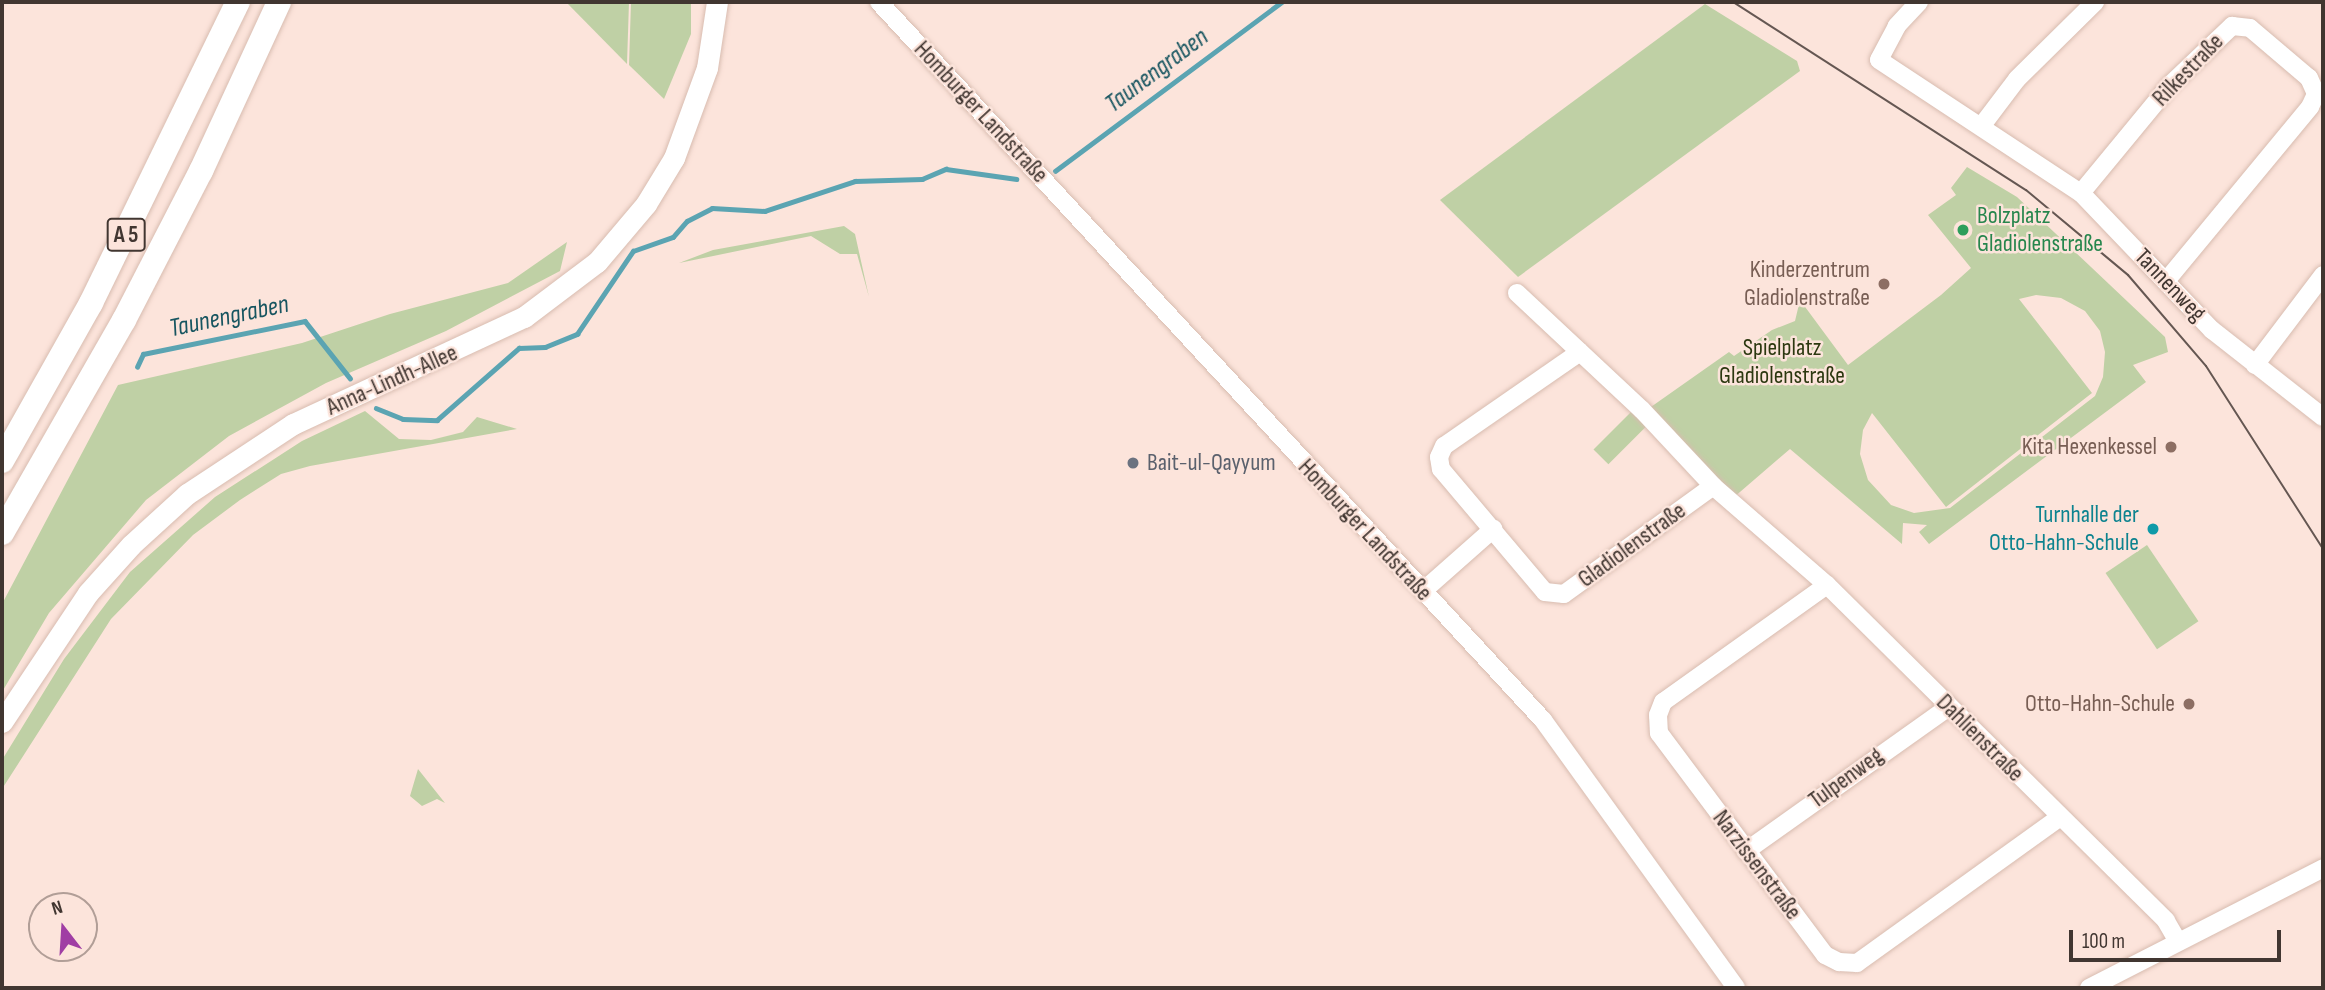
<!DOCTYPE html>
<html>
<head>
<meta charset="utf-8">
<style>
	body { margin:0 }
	#map { position:relative; width:2325px; height:990px; overflow:hidden; background:#fce4db; font-family:"Sofia Sans Condensed",sans-serif }
	div>[style] { position:absolute }
	.green>* { inset:0; background:#bfd0a5; transform-origin:0 0 }
	.stream>* { height:4.5px; margin:-2.25px; padding:0 2.25px; transform-origin:2.25px; border-radius:2.25px; background:#5ba4b2 }
	.roads { filter:drop-shadow(0 0 2px #d8bcb0) drop-shadow(0 0 2px #d8bcb0) }
	.minor>* { height:18px; margin:-9px; padding:0 9px; transform-origin:9px; border-radius:9px; background:#fff }
	.major>* { height:21px; margin:-10.5px; padding:0 10.5px; transform-origin:10.5px; border-radius:10.5px; background:#fff }
	.highway>* { height:24px; margin:-12px; padding:0 12px; transform-origin:12px; border-radius:12px; background:#fff }
	.tram>* { height:2px; margin:-1px; padding:0 1px; transform-origin:1px; border-radius:1px; background:#655752 }
	.dots>* { width:19px; height:19px; translate:-50% -50%; box-sizing:border-box; border:4px solid #fce4db; border-radius:50% }
	span { translate:-50% -50%; white-space:nowrap; text-align:center; line-height:1.15; -webkit-text-stroke:5px #fce4db; paint-order:stroke }
	.shield-label span { padding:2px 5px; background:#fce4db; border:2px solid; border-radius:5px; -webkit-text-stroke-width:0 }
	.shield-label { font-size:23px; color:#413631; font-weight:700 }
	.street-label { font-size:24px; color:#413631 }
	.leisure-label { font-size:24px; color:#27864d }
	.left { translate:0 -50%; text-align:left }
	.education-label { font-size:24px; color:#785e54 }
	.right { translate:-100% -50%; text-align:right }
	.park-label { font-size:24px; color:#2c3810 }
	.worship-label { font-size:24px; color:#5b616d }
	.culture-label { font-size:24px; color:#0d838f }
	.water-label { font-size:26px; color:#175560; font-style:italic }
	.frame { position:absolute; inset:0; border:4px solid #413631; pointer-events:none }
	.north { position:absolute; left:28px; top:892px; width:70px; height:70px; box-sizing:border-box; background:#fce4db; border:2px solid #b19e97; border-radius:50%; rotate:343deg; font-size:19px; font-weight:700; line-height:28px; text-align:center; color:#413631 }
	.north::after { content:''; display:block; margin:auto; width:24px; height:32px; background:#a03ea4; clip-path:polygon(50% 0,100% 100%,50% 72%,0 100%) }
	.scale { position:absolute; left:2069px; top:930px; width:212px; height:32px; box-sizing:border-box; border:4px solid #413631; border-top:0; padding-left:9px; font-size:21px; line-height:24px; white-space:nowrap; color:#413631; -webkit-text-stroke:5px #fce4db; paint-order:stroke }
</style>
</head>
<body>
<div id="map">
	<div class="green">
		<i style="clip-path:polygon(566px 2px,629px 2px,627px 64px)"></i>
		<i style="clip-path:polygon(631px 2px,691px 2px,691px 34px,664px 99px,629px 65px)"></i>
		<i style="clip-path:polygon(1705px 4px,1797px 61px,1800px 71px,1518px 277px,1440px 200px)"></i>
		<i style="clip-path:polygon(evenodd,1967px 167px,2017px 197px,2165px 337px,2168px 352px,2133px 365px,2146px 382px,1929px 544px,1919px 532px,1927px 525px,1903px 523px,1902px 544px,1790px 449px,1733px 498px,1648px 409px,1729px 352px,1734px 356px,1772px 330px,1795px 321px,1800px 300px,1848px 365px,1941px 295px,1971px 268px,1928px 215px,1956px 195px,1951px 188px,1967px 167px,2036px 295px,2061px 298px,2085px 311px,2100px 331px,2105px 352px,2103px 377px,2095px 396px,1950px 508px,1914px 513px,1891px 505px,1868px 480px,1860px 454px,1863px 430px,1872px 413px,1946px 507px,2092px 393px,2019px 299px,2036px 295px)"></i>
		<i style="clip-path:polygon(844px 226px,855px 234px,869px 297px,857px 254px,840px 254px,811px 236px,679px 263px,713px 250px)"></i>
		<i style="clip-path:polygon(567px 242px,560px 271px,446px 331px,326px 383px,229px 436px,146px 500px,49px 613px,2px 692px,2px 604px,118px 385px,302px 343px,390px 314px,508px 283px)"></i>
		<i style="clip-path:polygon(365px 411px,399px 439px,431px 440px,463px 432px,477px 417px,517px 429px,310px 466px,281px 474px,240px 500px,193px 535px,111px 619px,2px 789px,2px 760px,64px 659px,130px 572px,215px 497px,302px 441px)"></i>
		<i style="left:1631px;top:412px;width:21px;height:53px;rotate:45deg"></i>
		<i style="left:2147px;top:545px;width:92px;height:50px;rotate:56deg"></i>
		<i style="clip-path:polygon(418px 769px,445px 803px,437px 799px,422px 806px,410px 796px)"></i>
	</div>
	<div class="stream">
		<i style="left:1055px;top:171px;width:283px;rotate:-36.7deg"></i>
		<i style="left:137px;top:367px;width:14px;rotate:-65deg"></i>
		<i style="left:143px;top:354px;width:165px;rotate:-11.5deg"></i>
		<i style="left:305px;top:321px;width:73px;rotate:51.7deg"></i>
		<i style="left:376px;top:408px;width:29px;rotate:22deg"></i>
		<i style="left:403px;top:419px;width:34px;rotate:2deg"></i>
		<i style="left:437px;top:420px;width:109px;rotate:-41.3deg"></i>
		<i style="left:519px;top:348px;width:26px;rotate:-2deg"></i>
		<i style="left:545px;top:347px;width:35px;rotate:-22deg"></i>
		<i style="left:577px;top:334px;width:100px;rotate:-56deg"></i>
		<i style="left:633px;top:251px;width:42px;rotate:-19.3deg"></i>
		<i style="left:673px;top:237px;width:21px;rotate:-49deg"></i>
		<i style="left:687px;top:221px;width:28px;rotate:-27deg"></i>
		<i style="left:712px;top:208px;width:53px;rotate:3.2deg"></i>
		<i style="left:765px;top:211px;width:95px;rotate:-18.4deg"></i>
		<i style="left:855px;top:181px;width:67px;rotate:-1.7deg"></i>
		<i style="left:922px;top:179px;width:26px;rotate:-23deg"></i>
		<i style="left:946px;top:169px;width:71px;rotate:8.1deg"></i>
	</div>
	<div class="roads">
		<div class="minor">
			<i style="left:879px;top:2px;width:978px;rotate:47.24deg"></i>
			<i style="left:1543px;top:720px;width:330px;rotate:54.2deg"></i>
			<i style="left:1919px;top:2px;width:33px;rotate:133deg"></i>
			<i style="left:1897px;top:26px;width:38px;rotate:118deg"></i>
			<i style="left:1879px;top:60px;width:242px;rotate:33.4deg"></i>
			<i style="left:2081px;top:193px;width:190px;rotate:46.3deg"></i>
			<i style="left:2212px;top:330px;width:141px;rotate:38.1deg"></i>
			<i style="left:1983px;top:124px;width:56px;rotate:-52.9deg"></i>
			<i style="left:2017px;top:79px;width:110px;rotate:-44.6deg"></i>
			<i style="left:2081px;top:193px;width:140px;rotate:-50.5deg"></i>
			<i style="left:2170px;top:85px;width:86px;rotate:-43.6deg"></i>
			<i style="left:2232px;top:26px;width:18px;rotate:6deg"></i>
			<i style="left:2250px;top:28px;width:77px;rotate:40.3deg"></i>
			<i style="left:2309px;top:78px;width:17px;rotate:66deg"></i>
			<i style="left:2316px;top:94px;width:14px;rotate:115deg"></i>
			<i style="left:2310px;top:107px;width:226px;rotate:129.6deg"></i>
			<i style="left:1517px;top:293px;width:171px;rotate:43.1deg"></i>
			<i style="left:1642px;top:410px;width:104px;rotate:46.9deg"></i>
			<i style="left:1713px;top:486px;width:151px;rotate:41deg"></i>
			<i style="left:1827px;top:585px;width:477px;rotate:44.7deg"></i>
			<i style="left:2166px;top:921px;width:24px;rotate:60deg"></i>
			<i style="left:1580px;top:352px;width:165px;rotate:145.3deg"></i>
			<i style="left:1444px;top:446px;width:12px;rotate:114deg"></i>
			<i style="left:1439px;top:457px;width:12px;rotate:81deg"></i>
			<i style="left:1441px;top:469px;width:161px;rotate:49.8deg"></i>
			<i style="left:1545px;top:592px;width:19px;rotate:6deg"></i>
			<i style="left:1564px;top:594px;width:184px;rotate:-35.9deg"></i>
			<i style="left:2255px;top:365px;width:113px;rotate:-52.9deg"></i>
			<i style="left:1827px;top:585px;width:201px;rotate:144.5deg"></i>
			<i style="left:1663px;top:702px;width:14px;rotate:111deg"></i>
			<i style="left:1658px;top:715px;width:18px;rotate:87deg"></i>
			<i style="left:1659px;top:733px;width:277px;rotate:53.2deg"></i>
			<i style="left:1825px;top:955px;width:16px;rotate:27deg"></i>
			<i style="left:1839px;top:962px;width:18px;rotate:3deg"></i>
			<i style="left:1857px;top:963px;width:250px;rotate:-35.7deg"></i>
			<i style="left:1423px;top:591px;width:94px;rotate:-41.5deg"></i>
			<i style="left:1746px;top:851px;width:249px;rotate:-35.4deg"></i>
			<i style="left:2089px;top:988px;width:263px;rotate:-27.1deg"></i>
		</div>
		<div class="major">
			<i style="left:2px;top:722px;width:155px;rotate:-56.3deg"></i>
			<i style="left:88px;top:593px;width:64px;rotate:-48.1deg"></i>
			<i style="left:131px;top:545px;width:76px;rotate:-42.3deg"></i>
			<i style="left:187px;top:494px;width:127px;rotate:-33.4deg"></i>
			<i style="left:293px;top:424px;width:255px;rotate:-24.9deg"></i>
			<i style="left:524px;top:317px;width:91px;rotate:-37deg"></i>
			<i style="left:597px;top:262px;width:76px;rotate:-49.8deg"></i>
			<i style="left:646px;top:204px;width:54px;rotate:-58.7deg"></i>
			<i style="left:674px;top:158px;width:96px;rotate:-69.9deg"></i>
			<i style="left:707px;top:68px;width:67px;rotate:-81.4deg"></i>
		</div>
		<div class="highway">
			<i style="left:2px;top:461px;width:181px;rotate:-60.6deg"></i>
			<i style="left:91px;top:303px;width:335px;rotate:-64deg"></i>
			<i style="left:2px;top:533px;width:245px;rotate:-60.2deg"></i>
			<i style="left:124px;top:320px;width:168px;rotate:-62.7deg"></i>
			<i style="left:201px;top:171px;width:186px;rotate:-65.2deg"></i>
		</div>
	</div>
	<div class="tram">
		<i style="left:1733px;top:2px;width:348px;rotate:32.7deg"></i>
		<i style="left:2026px;top:190px;width:133px;rotate:39.8deg"></i>
		<i style="left:2128px;top:275px;width:120px;rotate:49.4deg"></i>
		<i style="left:2206px;top:366px;width:217px;rotate:57.4deg"></i>
	</div>
	<div class="dots">
		<i style="left:1963px;top:230px;background:#2e9e5b"></i>
		<i style="left:1884px;top:284px;background:#8d6e63"></i>
		<i style="left:2171px;top:447px;background:#8d6e63"></i>
		<i style="left:1133px;top:463px;background:#6b7280"></i>
		<i style="left:2153px;top:529px;background:#0f9aa8"></i>
		<i style="left:2189px;top:704px;background:#8d6e63"></i>
	</div>
	<div class="shield-label">
		<span style="left:126px;top:235px">A 5</span>
	</div>
	<div class="street-label">
		<span style="left:2188px;top:70px;rotate:-46deg">Rilkestraße</span>
		<span style="left:981px;top:112px;rotate:47deg">Homburger Landstraße</span>
		<span style="left:2170px;top:285px;rotate:46deg">Tannenweg</span>
		<span style="left:392px;top:380px;rotate:-24deg">Anna-Lindh-Allee</span>
		<span style="left:1365px;top:530px;rotate:47deg">Homburger Landstraße</span>
		<span style="left:1632px;top:545px;rotate:-36deg">Gladiolenstraße</span>
		<span style="left:1980px;top:738px;rotate:45deg">Dahlienstraße</span>
		<span style="left:1846px;top:778px;rotate:-36deg">Tulpenweg</span>
		<span style="left:1757px;top:865px;rotate:53deg">Narzissenstraße</span>
	</div>
	<div class="leisure-label">
		<span class="left" style="left:1977px;top:230px">Bolzplatz<br>Gladiolenstraße</span>
	</div>
	<div class="education-label">
		<span class="right" style="left:1870px;top:284px">Kinderzentrum<br>Gladiolenstraße</span>
		<span class="right" style="left:2157px;top:447px">Kita Hexenkessel</span>
		<span class="right" style="left:2175px;top:704px">Otto-Hahn-Schule</span>
	</div>
	<div class="park-label">
		<span style="left:1782px;top:362px">Spielplatz<br>Gladiolenstraße</span>
	</div>
	<div class="worship-label">
		<span class="left" style="left:1147px;top:463px">Bait-ul-Qayyum</span>
	</div>
	<div class="culture-label">
		<span class="right" style="left:2139px;top:529px">Turnhalle der<br>Otto-Hahn-Schule</span>
	</div>
	<div class="water-label">
		<span style="left:1157px;top:71px;rotate:-37deg">Taunengraben</span>
		<span style="left:229px;top:317px;rotate:-12deg">Taunengraben</span>
	</div>
	<div class="frame"></div>
	<div class="north">N</div>
	<div class="scale">100 m</div>
</div>
</body>
</html>
